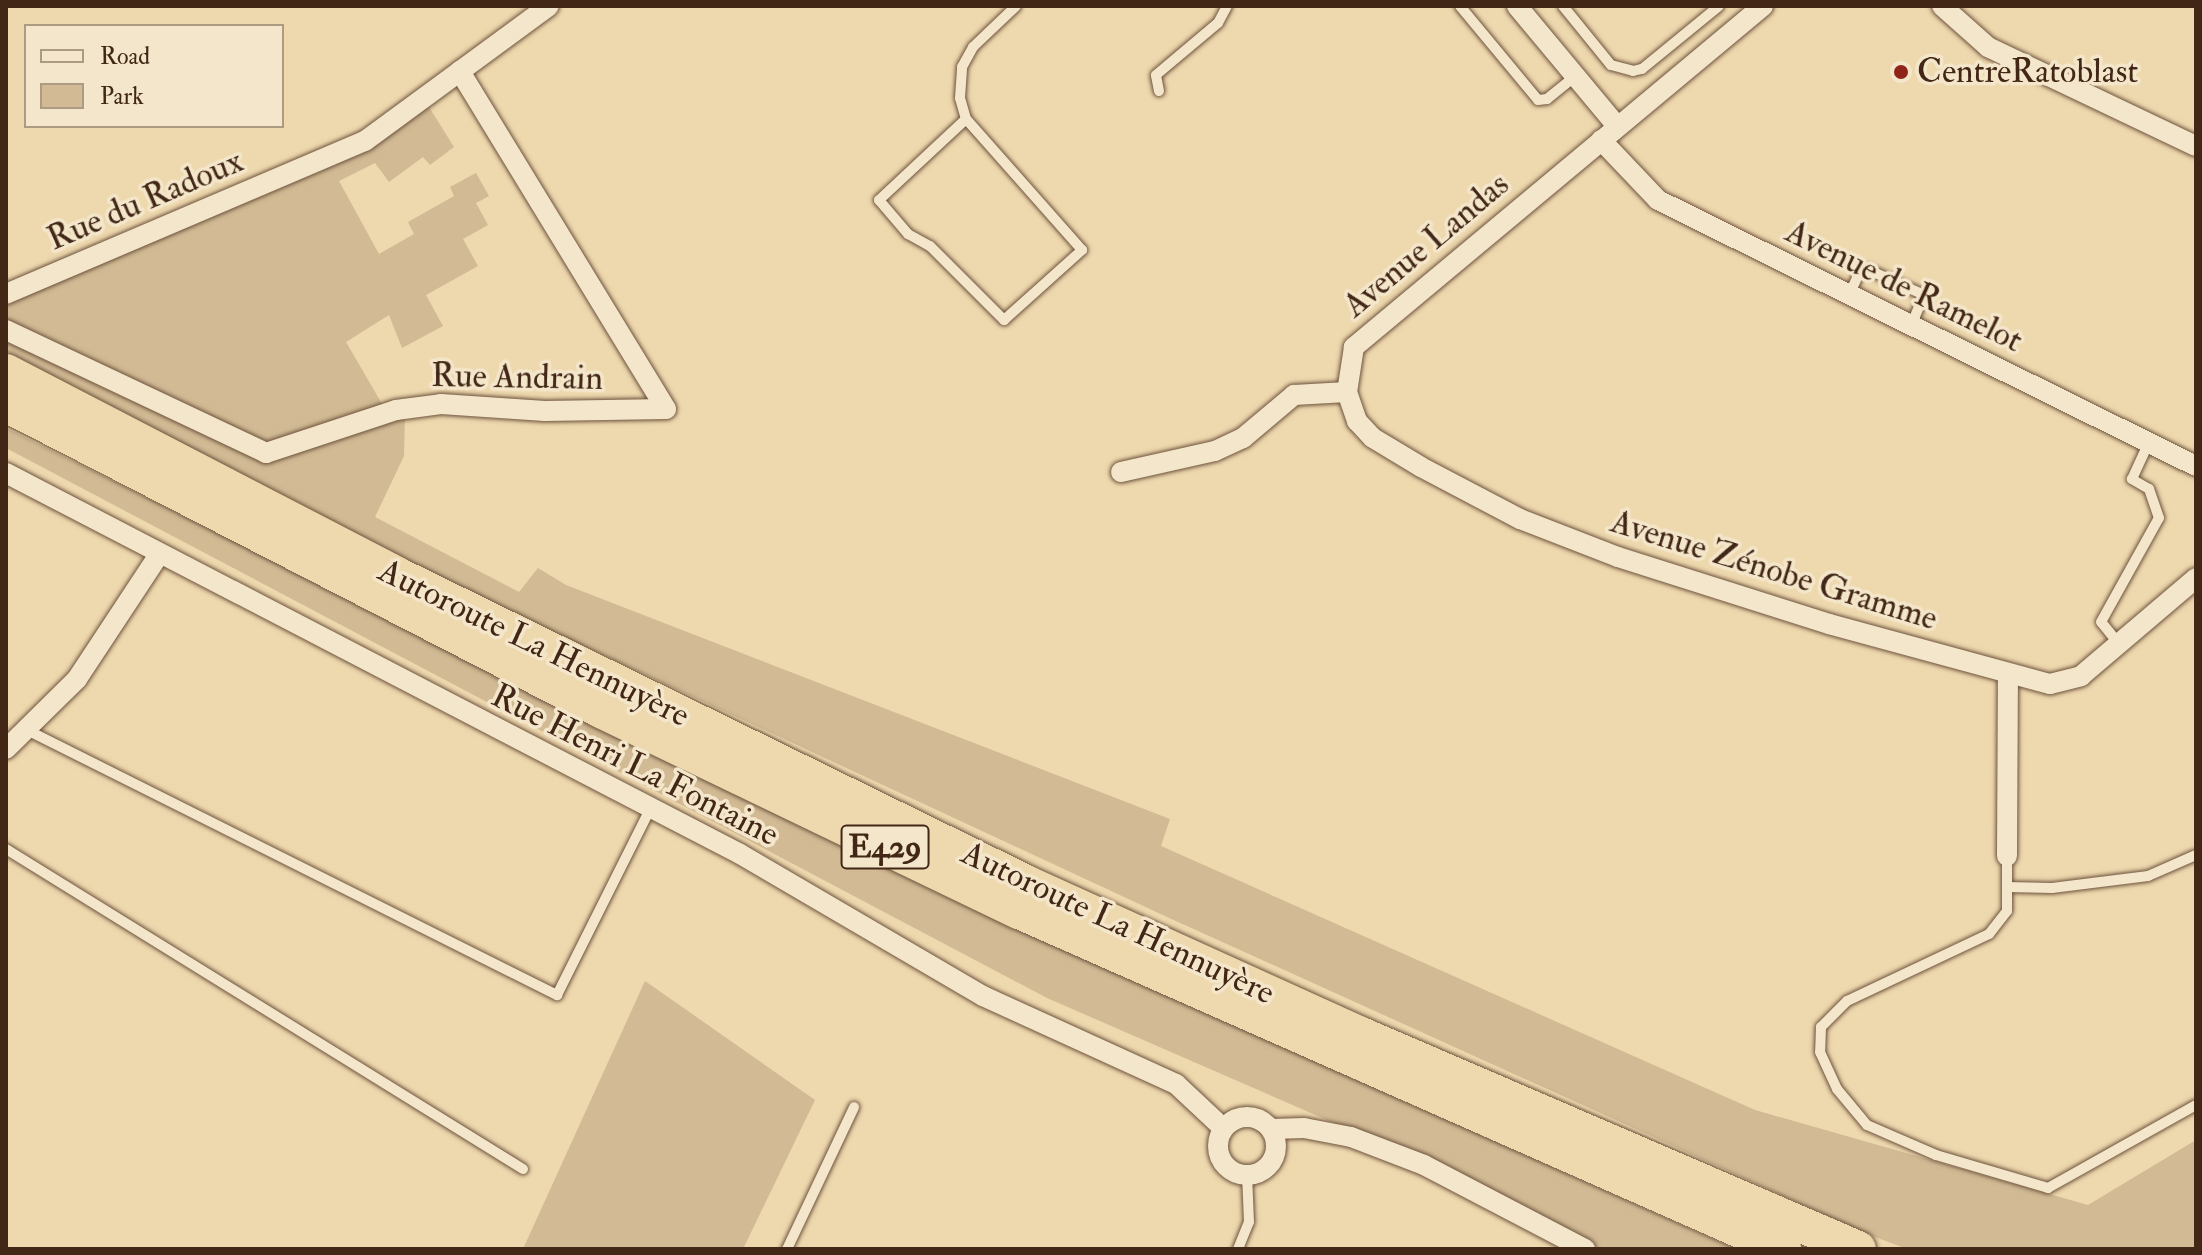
<!DOCTYPE html>
<html>
<head>
<meta charset="utf-8">
<style>
	body { margin:0 }
	#map { position:relative; width:2202px; height:1255px; overflow:hidden; background:#eed8ae; font-family:"IM FELL Double Pica",serif }
	div>[style] { position:absolute }
	.green>* { inset:0; background:#d1ba94 }
	.roads { filter:drop-shadow(0 0 2px #6d533d) drop-shadow(0 0 2px #6d533d) }
	.lane>* { height:10px; margin:-5px; padding:0 5px; transform-origin:5px; border-radius:5px; background:#f4e6ca }
	.street>* { height:20px; margin:-10px; padding:0 10px; transform-origin:10px; border-radius:10px; background:#f4e6ca }
	.street>.ring { margin:-10px; padding:0; box-sizing:content-box; background:none; border:20px solid #f4e6ca; border-radius:50% }
	.highway>* { height:36px; margin:-18px; padding:0 18px; transform-origin:18px; border-radius:18px; background:#eed8ae }
	.dots>* { width:22px; height:22px; translate:-50% -50%; box-sizing:border-box; border:4px solid #f4e6ca; border-radius:50% }
	span { translate:-50% -50%; white-space:nowrap; text-align:center; line-height:1.15; -webkit-text-stroke:7px #f4e6ca; paint-order:stroke }
	.shield-label span { padding:2px 6px; background:#f4e6ca; border:2px solid; border-radius:6px; -webkit-text-stroke-width:0 }
	.shield-label { font-size:32px; color:#422717; font-weight:700 }
	.poi-label { font-size:34px; color:#422717 }
	.left { translate:0 -50%; text-align:left }
	.street-label { font-size:34px; color:#422717 }
	.frame { position:absolute; inset:0; border:8px solid #422717; pointer-events:none }
	.legend { position:absolute; left:24px; top:24px; width:260px; height:104px; box-sizing:border-box; background:#f4e6ca; border:2px solid #ad9a82; margin:0; padding:10px 14px; list-style:none; font-size:24px; color:#422717 }
	.legend li { display:flex; align-items:center; gap:16px; height:40px }
	.legend b { width:40px; border:2px solid #ad9a82 }
</style>
</head>
<body>
<div id="map">
	<div class="green">
		<i style="clip-path:polygon(429px 107px,454px 147px,430px 165px,423px 157px,389px 182px,375px 163px,339px 181px,379px 254px,414px 234px,408px 222px,454px 196px,450px 187px,476px 173px,489px 196px,476px 203px,488px 225px,463px 239px,478px 266px,426px 295px,443px 326px,402px 348px,389px 315px,346px 342px,385px 409px,269px 445px,6px 322px,6px 303px,330px 167px)"></i>
		<i style="clip-path:polygon(6px 337px,266px 462px,405px 413px,404px 456px,375px 517px,519px 592px,538px 568px,566px 585px,1170px 819px,1161px 846px,1755px 1110px,2088px 1205px,2196px 1140px,2196px 1249px,1907px 1249px,1870px 1235px,1167px 917px,375px 549px,6px 351px)"></i>
		<i style="clip-path:polygon(6px 428px,957px 901px,1735px 1249px,1601px 1249px,1412px 1157px,1047px 998px,6px 448px)"></i>
		<i style="clip-path:polygon(645px 981px,815px 1100px,743px 1249px,523px 1249px)"></i>
	</div>
	<div class="roads">
		<div class="lane">
			<i style="left:1460px;top:6px;width:122px;rotate:50.3deg"></i>
			<i style="left:1538px;top:100px;width:9px;rotate:-6deg"></i>
			<i style="left:1547px;top:99px;width:36px;rotate:-39deg"></i>
			<i style="left:1563px;top:6px;width:76px;rotate:50.9deg"></i>
			<i style="left:1611px;top:65px;width:23px;rotate:15deg"></i>
			<i style="left:1633px;top:71px;width:9px;rotate:-13deg"></i>
			<i style="left:1642px;top:69px;width:99px;rotate:-39.3deg"></i>
			<i style="left:1159px;top:91px;width:16px;rotate:-101deg"></i>
			<i style="left:1156px;top:75px;width:81px;rotate:-40deg"></i>
			<i style="left:1218px;top:23px;width:19px;rotate:-62deg"></i>
			<i style="left:966px;top:119px;width:119px;rotate:137deg"></i>
			<i style="left:879px;top:200px;width:45px;rotate:49.5deg"></i>
			<i style="left:908px;top:234px;width:25px;rotate:29deg"></i>
			<i style="left:930px;top:246px;width:105px;rotate:45deg"></i>
			<i style="left:1004px;top:320px;width:105px;rotate:-41.9deg"></i>
			<i style="left:1082px;top:250px;width:175px;rotate:-131.5deg"></i>
			<i style="left:966px;top:119px;width:22px;rotate:-106deg"></i>
			<i style="left:960px;top:98px;width:31px;rotate:-86deg"></i>
			<i style="left:962px;top:67px;width:23px;rotate:-61deg"></i>
			<i style="left:973px;top:47px;width:59px;rotate:-43.6deg"></i>
			<i style="left:1849px;top:295px;width:23px;rotate:-65deg"></i>
			<i style="left:1859px;top:274px;width:11px;rotate:-22deg"></i>
			<i style="left:1869px;top:270px;width:60px;rotate:24.4deg"></i>
			<i style="left:1924px;top:295px;width:34px;rotate:113deg"></i>
			<i style="left:2119px;top:644px;width:28px;rotate:-129deg"></i>
			<i style="left:2101px;top:622px;width:119px;rotate:-60.9deg"></i>
			<i style="left:2159px;top:518px;width:31px;rotate:-109deg"></i>
			<i style="left:2149px;top:489px;width:20px;rotate:-150deg"></i>
			<i style="left:2132px;top:479px;width:41px;rotate:-65.3deg"></i>
			<i style="left:27px;top:730px;width:593px;rotate:26.57deg"></i>
			<i style="left:557px;top:995px;width:208px;rotate:-63.4deg"></i>
			<i style="left:6px;top:849px;width:608px;rotate:31.76deg"></i>
			<i style="left:2007px;top:856px;width:55px;rotate:90deg"></i>
			<i style="left:2007px;top:911px;width:29px;rotate:128deg"></i>
			<i style="left:1989px;top:934px;width:157px;rotate:154.7deg"></i>
			<i style="left:1847px;top:1001px;width:37px;rotate:135deg"></i>
			<i style="left:1821px;top:1027px;width:25px;rotate:92deg"></i>
			<i style="left:1820px;top:1052px;width:41px;rotate:65.3deg"></i>
			<i style="left:1837px;top:1089px;width:47px;rotate:50.2deg"></i>
			<i style="left:1867px;top:1125px;width:75px;rotate:23.5deg"></i>
			<i style="left:1936px;top:1155px;width:117px;rotate:16.4deg"></i>
			<i style="left:2048px;top:1188px;width:170px;rotate:-29.3deg"></i>
			<i style="left:2007px;top:887px;width:45px;rotate:1.3deg"></i>
			<i style="left:2052px;top:888px;width:97px;rotate:-7.1deg"></i>
			<i style="left:2148px;top:876px;width:52px;rotate:-23.6deg"></i>
			<i style="left:787px;top:1249px;width:157px;rotate:-64.7deg"></i>
			<i style="left:1238px;top:1249px;width:29px;rotate:-68deg"></i>
			<i style="left:1249px;top:1222px;width:47px;rotate:-92.4deg"></i>
		</div>
		<div class="street">
			<i style="left:1517px;top:6px;width:156px;rotate:50.2deg"></i>
			<i style="left:1763px;top:6px;width:533px;rotate:140.18deg"></i>
			<i style="left:1354px;top:347px;width:46px;rotate:98.8deg"></i>
			<i style="left:1347px;top:392px;width:31px;rotate:71deg"></i>
			<i style="left:1357px;top:421px;width:23px;rotate:47deg"></i>
			<i style="left:1373px;top:438px;width:56px;rotate:31.1deg"></i>
			<i style="left:1421px;top:467px;width:112px;rotate:27.7deg"></i>
			<i style="left:1520px;top:519px;width:105px;rotate:21.2deg"></i>
			<i style="left:1618px;top:557px;width:221px;rotate:17.6deg"></i>
			<i style="left:1829px;top:624px;width:229px;rotate:15.2deg"></i>
			<i style="left:2050px;top:684px;width:32px;rotate:-14deg"></i>
			<i style="left:2081px;top:676px;width:151px;rotate:-40.4deg"></i>
			<i style="left:1942px;top:6px;width:62px;rotate:41.7deg"></i>
			<i style="left:1988px;top:47px;width:230px;rotate:25.5deg"></i>
			<i style="left:1601px;top:140px;width:83px;rotate:46.5deg"></i>
			<i style="left:1658px;top:200px;width:600px;rotate:26.31deg"></i>
			<i style="left:6px;top:294px;width:390px;rotate:-23.1deg"></i>
			<i style="left:365px;top:141px;width:228px;rotate:-36.3deg"></i>
			<i style="left:6px;top:330px;width:288px;rotate:25.3deg"></i>
			<i style="left:266px;top:453px;width:137px;rotate:-18.3deg"></i>
			<i style="left:396px;top:410px;width:45px;rotate:-7.6deg"></i>
			<i style="left:441px;top:404px;width:104px;rotate:3.9deg"></i>
			<i style="left:545px;top:411px;width:121px;rotate:-0.9deg"></i>
			<i style="left:666px;top:409px;width:396px;rotate:-121.4deg"></i>
			<i style="left:1121px;top:472px;width:96px;rotate:-12.6deg"></i>
			<i style="left:1215px;top:451px;width:31px;rotate:-25deg"></i>
			<i style="left:1243px;top:438px;width:67px;rotate:-40.1deg"></i>
			<i style="left:1294px;top:395px;width:53px;rotate:-3.2deg"></i>
			<i style="left:6px;top:473px;width:827px;rotate:27.43deg"></i>
			<i style="left:740px;top:854px;width:281px;rotate:30.3deg"></i>
			<i style="left:983px;top:996px;width:212px;rotate:24.5deg"></i>
			<i style="left:1176px;top:1084px;width:64px;rotate:43.1deg"></i>
			<i style="left:6px;top:749px;width:100px;rotate:-44.6deg"></i>
			<i style="left:77px;top:679px;width:147px;rotate:-56.6deg"></i>
			<i style="left:2007px;top:856px;width:180px;rotate:-89.7deg"></i>
			<i class="ring" style="left:1218px;top:1117px;width:38px;height:38px"></i>
			<i style="left:1272px;top:1129px;width:32px;rotate:-2deg"></i>
			<i style="left:1304px;top:1128px;width:48px;rotate:10.8deg"></i>
			<i style="left:1351px;top:1137px;width:78px;rotate:21deg"></i>
			<i style="left:1424px;top:1165px;width:182px;rotate:27.6deg"></i>
		</div>
		<div class="highway">
			<i style="left:6px;top:372px;width:441px;rotate:27.4deg"></i>
			<i style="left:397px;top:575px;width:703px;rotate:26.09deg"></i>
			<i style="left:1028px;top:884px;width:366px;rotate:24.4deg"></i>
			<i style="left:1361px;top:1035px;width:541px;rotate:23.3deg"></i>
			<i style="left:6px;top:404px;width:669px;rotate:27.22deg"></i>
			<i style="left:601px;top:710px;width:462px;rotate:25.7deg"></i>
			<i style="left:1017px;top:910px;width:838px;rotate:23.87deg"></i>
		</div>
	</div>
	<div class="dots">
		<i style="left:1901px;top:72px;background:#8f2418"></i>
	</div>
	<div class="shield-label">
		<span style="left:885px;top:847px">E429</span>
	</div>
	<div class="poi-label">
		<span class="left" style="left:1917px;top:72px">CentreRatoblast</span>
	</div>
	<div class="street-label">
		<span style="left:145px;top:200px;rotate:-23deg">Rue du Radoux</span>
		<span style="left:1426px;top:245px;rotate:-40deg">Avenue Landas</span>
		<span style="left:1904px;top:286px;rotate:26deg">Avenue de Ramelot</span>
		<span style="left:517px;top:377px;rotate:1deg">Rue Andrain</span>
		<span style="left:1774px;top:570px;rotate:17deg">Avenue Zénobe Gramme</span>
		<span style="left:534px;top:643px;rotate:26deg">Autoroute La Hennuyère</span>
		<span style="left:635px;top:765px;rotate:27deg">Rue Henri La Fontaine</span>
		<span style="left:1118px;top:923px;rotate:25deg">Autoroute La Hennuyère</span>
	</div>
	<div class="frame"></div>
	<ul class="legend">
	<li><b style="height:10px;background:#f4e6ca"></b>Road</li>
	<li><b style="height:22px;background:#d1ba94"></b>Park</li>
	</ul>
</div>
</body>
</html>
